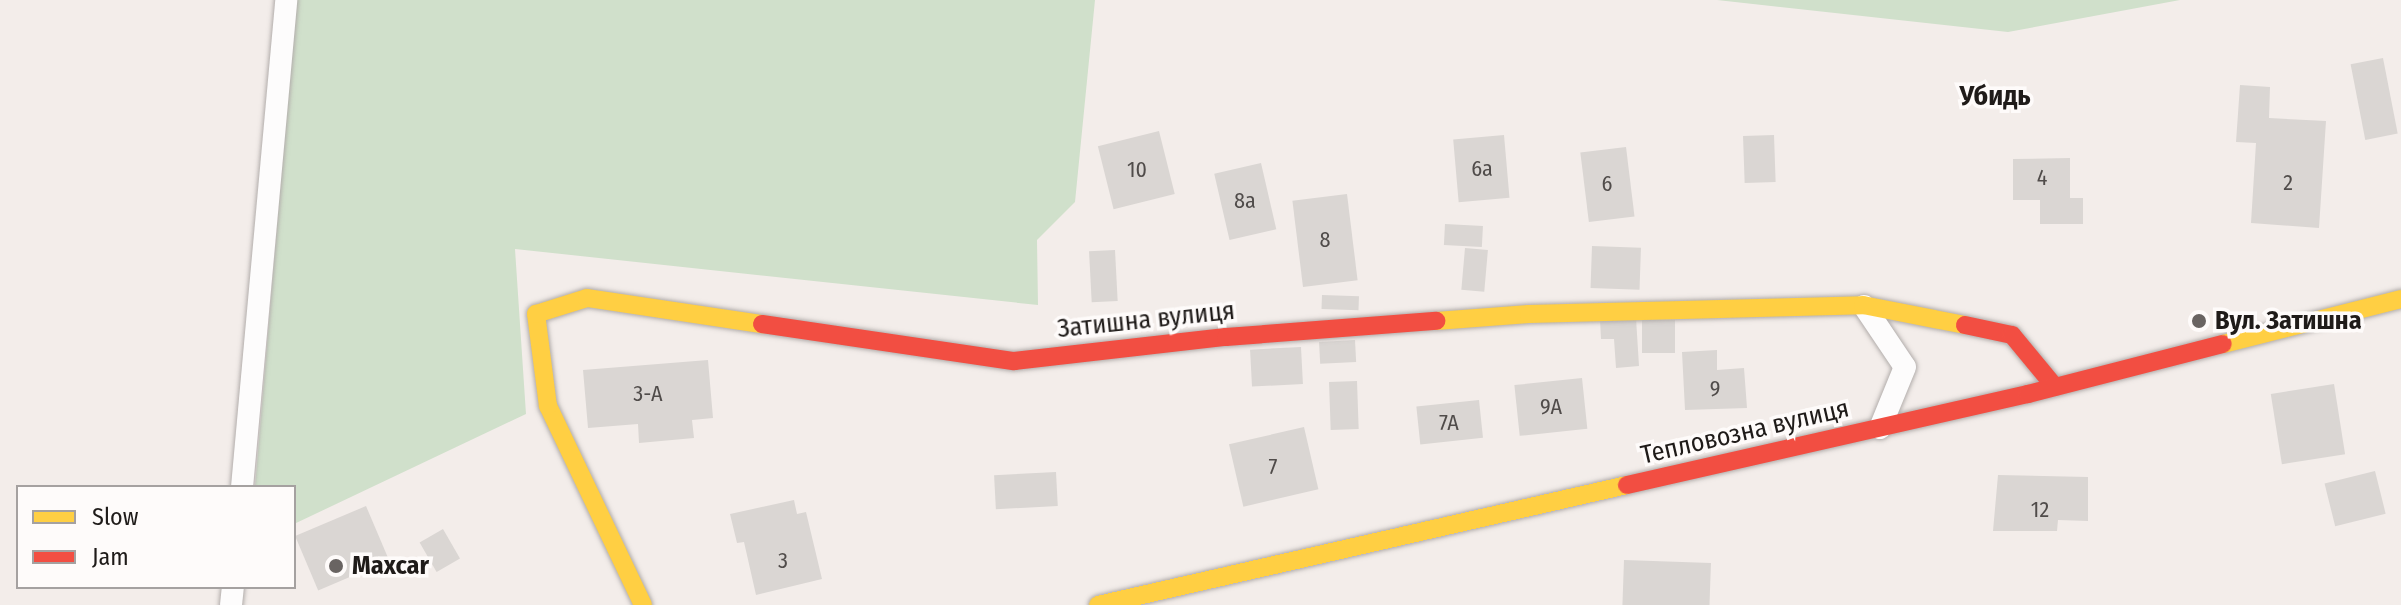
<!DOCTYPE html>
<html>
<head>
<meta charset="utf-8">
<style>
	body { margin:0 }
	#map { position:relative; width:2401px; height:605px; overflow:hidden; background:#f3edea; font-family:"Fira Sans Condensed",sans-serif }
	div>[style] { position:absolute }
	.green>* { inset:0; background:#d0e0cb }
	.building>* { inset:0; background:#dad6d3; transform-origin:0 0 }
	.roads { filter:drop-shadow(0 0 2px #b2adab) drop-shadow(0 0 2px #b2adab) }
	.lane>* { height:22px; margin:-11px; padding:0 11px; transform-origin:11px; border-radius:11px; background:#fdfcfc }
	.slow>* { height:18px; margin:-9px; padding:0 9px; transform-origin:9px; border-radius:9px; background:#ffcf43 }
	.jam>* { height:18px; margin:-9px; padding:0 9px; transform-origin:9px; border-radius:9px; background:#f24e42 }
	.dots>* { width:22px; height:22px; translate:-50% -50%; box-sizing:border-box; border:4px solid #fefbfa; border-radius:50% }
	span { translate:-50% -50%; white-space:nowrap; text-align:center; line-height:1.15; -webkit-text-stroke:7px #fefbfa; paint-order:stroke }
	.number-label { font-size:22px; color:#504c4a }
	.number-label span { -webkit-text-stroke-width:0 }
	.street-label { font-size:26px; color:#1f1b19 }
	.poi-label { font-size:26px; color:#1f1b19; font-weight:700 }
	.left { translate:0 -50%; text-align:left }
	.neighbourhood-label { font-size:28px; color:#1f1b19; font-weight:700 }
	.legend { position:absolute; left:16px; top:485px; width:280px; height:104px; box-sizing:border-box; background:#fefbfa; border:2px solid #a5a1a0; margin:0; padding:10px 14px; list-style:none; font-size:24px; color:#1f1b19 }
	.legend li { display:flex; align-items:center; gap:16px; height:40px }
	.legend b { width:40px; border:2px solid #a5a1a0 }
</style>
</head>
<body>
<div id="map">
	<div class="green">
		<i style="clip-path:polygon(296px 0,1095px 0,1075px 202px,1037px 240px,1038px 305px,515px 249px,526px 414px,294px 524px,294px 487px,255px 487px)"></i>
		<i style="clip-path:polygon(1717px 0,2180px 0,2008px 32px)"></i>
	</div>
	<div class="building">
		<i style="left:2383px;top:58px;width:77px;height:33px;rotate:79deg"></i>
		<i style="clip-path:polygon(2240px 85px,2270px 87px,2269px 118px,2326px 121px,2319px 228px,2251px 223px,2256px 143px,2236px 142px)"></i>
		<i style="left:1159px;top:131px;width:65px;height:63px;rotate:76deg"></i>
		<i style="left:1504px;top:135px;width:63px;height:51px;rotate:85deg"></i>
		<i style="left:1774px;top:135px;width:47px;height:31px;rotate:88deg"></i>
		<i style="left:1626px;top:147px;width:70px;height:46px;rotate:83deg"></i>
		<i style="clip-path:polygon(2070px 158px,2070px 198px,2083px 198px,2083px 224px,2040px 224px,2040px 200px,2013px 200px,2013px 159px)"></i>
		<i style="left:1261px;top:163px;width:68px;height:48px;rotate:77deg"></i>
		<i style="left:1347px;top:194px;width:87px;height:55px;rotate:83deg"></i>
		<i style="left:1445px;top:224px;width:38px;height:21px;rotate:3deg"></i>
		<i style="left:1592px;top:246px;width:49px;height:42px;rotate:2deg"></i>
		<i style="left:1465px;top:248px;width:23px;height:42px;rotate:5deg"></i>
		<i style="left:1115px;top:250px;width:51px;height:26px;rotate:87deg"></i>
		<i style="left:1322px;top:295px;width:37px;height:14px;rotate:2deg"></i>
		<i style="clip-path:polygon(1636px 318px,1639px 366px,1616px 368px,1614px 339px,1601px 339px,1600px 320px)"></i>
		<i style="left:1642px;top:320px;width:33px;height:33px"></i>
		<i style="left:1355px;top:340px;width:22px;height:36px;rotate:87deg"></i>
		<i style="left:1301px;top:347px;width:37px;height:51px;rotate:87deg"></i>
		<i style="clip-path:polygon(1717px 350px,1717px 370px,1744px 368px,1747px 408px,1685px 410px,1682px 352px)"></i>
		<i style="clip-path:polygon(708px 360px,713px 418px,692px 420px,694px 438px,639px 443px,638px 424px,588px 428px,583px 370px)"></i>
		<i style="left:1582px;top:378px;width:51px;height:68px;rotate:84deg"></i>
		<i style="left:1357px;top:381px;width:48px;height:28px;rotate:88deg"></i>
		<i style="left:2334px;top:384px;width:71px;height:64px;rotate:81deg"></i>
		<i style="left:1479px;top:400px;width:38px;height:63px;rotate:84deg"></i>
		<i style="left:1304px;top:427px;width:64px;height:77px;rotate:77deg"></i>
		<i style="left:2375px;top:471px;width:44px;height:52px;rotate:76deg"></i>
		<i style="left:1056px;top:472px;width:34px;height:62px;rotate:87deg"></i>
		<i style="clip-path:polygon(1998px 475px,2088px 477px,2088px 521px,2058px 520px,2057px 531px,1993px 531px)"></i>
		<i style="clip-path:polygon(794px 500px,797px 514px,806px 512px,822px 579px,756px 595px,744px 542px,737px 543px,730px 514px)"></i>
		<i style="left:366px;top:506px;width:59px;height:77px;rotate:67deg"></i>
		<i style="left:443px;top:529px;width:34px;height:27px;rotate:60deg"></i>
		<i style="left:1624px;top:560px;width:87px;height:45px;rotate:2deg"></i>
	</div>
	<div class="roads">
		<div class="lane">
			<i style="left:1864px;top:306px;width:73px;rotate:56.1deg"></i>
			<i style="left:1905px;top:367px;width:66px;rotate:112.3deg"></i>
			<i style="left:242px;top:487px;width:489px;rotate:-84.8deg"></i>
			<i style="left:231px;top:605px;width:18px;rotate:-84deg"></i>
		</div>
		<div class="slow">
			<i style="left:1436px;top:321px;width:93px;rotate:-4.3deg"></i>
			<i style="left:1529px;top:314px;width:334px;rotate:-1.5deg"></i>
			<i style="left:1863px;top:305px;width:104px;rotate:11.1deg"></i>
			<i style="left:2223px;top:344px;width:184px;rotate:-14.2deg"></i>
			<i style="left:643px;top:605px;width:221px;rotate:-115.5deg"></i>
			<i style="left:548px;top:406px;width:93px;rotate:-97.4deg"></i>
			<i style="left:536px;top:314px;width:53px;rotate:-17.4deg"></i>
			<i style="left:587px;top:298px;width:177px;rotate:8.5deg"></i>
			<i style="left:1098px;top:605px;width:542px;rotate:-12.78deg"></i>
		</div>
		<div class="jam">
			<i style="left:762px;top:324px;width:255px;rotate:8.4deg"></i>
			<i style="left:1014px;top:361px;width:213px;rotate:-6.5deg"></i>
			<i style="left:1226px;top:337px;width:211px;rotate:-4.4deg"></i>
			<i style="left:1965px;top:325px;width:48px;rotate:12deg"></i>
			<i style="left:2012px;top:335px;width:67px;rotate:50.4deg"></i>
			<i style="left:1627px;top:485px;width:411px;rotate:-12.8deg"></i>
			<i style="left:2028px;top:394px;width:201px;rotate:-14.4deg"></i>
		</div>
	</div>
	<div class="dots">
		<i style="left:2199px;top:321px;background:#696462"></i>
		<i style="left:336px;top:566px;background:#696462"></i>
	</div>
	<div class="number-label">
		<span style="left:1482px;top:169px">6а</span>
		<span style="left:1137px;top:170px">10</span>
		<span style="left:2042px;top:178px">4</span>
		<span style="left:2288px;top:183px">2</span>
		<span style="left:1607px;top:184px">6</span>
		<span style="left:1245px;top:201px">8а</span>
		<span style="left:1325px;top:240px">8</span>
		<span style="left:1715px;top:389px">9</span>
		<span style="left:648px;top:394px">3-А</span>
		<span style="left:1551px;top:407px">9А</span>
		<span style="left:1449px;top:423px">7А</span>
		<span style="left:1273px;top:467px">7</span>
		<span style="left:2040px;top:510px">12</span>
		<span style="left:783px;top:561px">3</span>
	</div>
	<div class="street-label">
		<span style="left:1146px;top:320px;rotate:-6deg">Затишна вулиця</span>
		<span style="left:1745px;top:432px;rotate:-13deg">Тепловозна вулиця</span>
	</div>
	<div class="poi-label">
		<span class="left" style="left:2215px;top:321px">Вул. Затишна</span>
		<span class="left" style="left:352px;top:566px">Maxcar</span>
	</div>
	<div class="neighbourhood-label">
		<span style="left:1995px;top:96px">Убидь</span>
	</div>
	<ul class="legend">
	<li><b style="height:10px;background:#ffcf43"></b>Slow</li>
	<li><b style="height:10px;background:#f24e42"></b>Jam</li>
	</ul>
</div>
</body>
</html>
